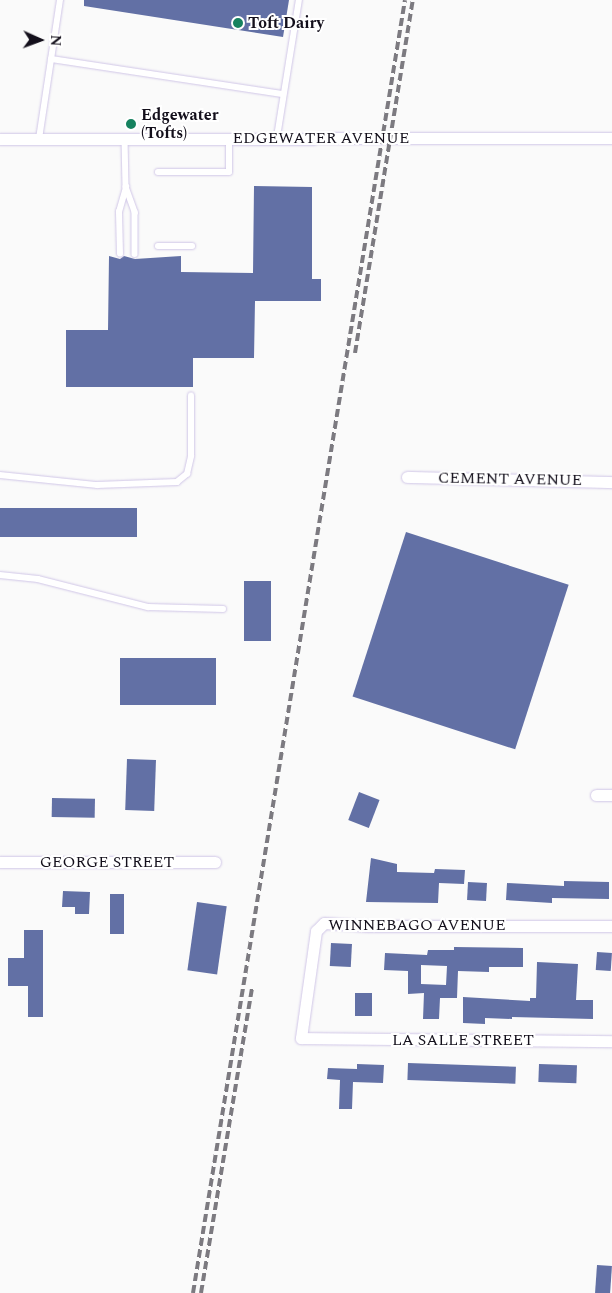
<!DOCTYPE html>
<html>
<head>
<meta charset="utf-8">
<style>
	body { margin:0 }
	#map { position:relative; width:612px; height:1293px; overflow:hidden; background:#fafafa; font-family:Spectral,serif }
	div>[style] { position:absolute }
	.building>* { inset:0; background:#6270a5; transform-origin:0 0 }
	.roads { filter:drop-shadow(0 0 1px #d0c6e7) drop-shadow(0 0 1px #d0c6e7) }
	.service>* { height:5.5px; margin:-2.75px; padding:0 2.75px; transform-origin:2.75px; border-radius:2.75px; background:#fff }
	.minor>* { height:11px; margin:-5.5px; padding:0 5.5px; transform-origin:5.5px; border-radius:5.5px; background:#fff }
	.rail>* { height:4px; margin-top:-2px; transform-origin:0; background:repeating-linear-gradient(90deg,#7c7a80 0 8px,transparent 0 12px) }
	.dots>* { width:14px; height:14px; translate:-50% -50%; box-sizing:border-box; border:2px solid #fff; border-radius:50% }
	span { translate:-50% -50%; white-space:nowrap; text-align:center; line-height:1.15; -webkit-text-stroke:4px #fff; paint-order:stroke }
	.poi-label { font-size:16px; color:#130f1b; font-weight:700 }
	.left { translate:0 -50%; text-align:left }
	.street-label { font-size:16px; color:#130f1b }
	.north { position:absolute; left:15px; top:15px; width:50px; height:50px; -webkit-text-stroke:4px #fff; paint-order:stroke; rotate:92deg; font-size:14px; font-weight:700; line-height:20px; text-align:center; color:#130f1b }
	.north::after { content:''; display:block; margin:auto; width:18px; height:22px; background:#130f1b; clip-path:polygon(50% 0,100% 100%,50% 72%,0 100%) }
</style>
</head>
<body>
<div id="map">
	<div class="building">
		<i style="clip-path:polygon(84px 0,289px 0,283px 37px,84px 6px)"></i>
		<i style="clip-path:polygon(254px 186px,312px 187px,312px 279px,321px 279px,321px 301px,255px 301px,254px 358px,193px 358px,193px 387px,66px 387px,66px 330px,108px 330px,109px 256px,120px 259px,124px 256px,135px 259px,181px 256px,181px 272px,253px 273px)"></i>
		<i style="left:0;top:508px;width:137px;height:29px"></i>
		<i style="left:406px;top:532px;width:171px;height:173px;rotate:18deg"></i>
		<i style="left:244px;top:581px;width:27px;height:60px"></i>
		<i style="left:120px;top:658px;width:96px;height:47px"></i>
		<i style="left:127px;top:759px;width:29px;height:51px;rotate:2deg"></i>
		<i style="left:359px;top:792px;width:22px;height:30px;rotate:21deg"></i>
		<i style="left:52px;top:798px;width:43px;height:19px;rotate:1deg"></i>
		<i style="clip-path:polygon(371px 858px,397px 864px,397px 872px,434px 873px,435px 869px,465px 870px,464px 884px,439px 883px,438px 903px,366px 902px)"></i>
		<i style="clip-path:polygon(564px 881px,609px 882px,609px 899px,552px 898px,552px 903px,506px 900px,507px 883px,564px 886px)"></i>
		<i style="left:468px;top:882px;width:19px;height:18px;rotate:3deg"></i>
		<i style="clip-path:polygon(63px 891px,90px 892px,89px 914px,75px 914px,75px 907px,62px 907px)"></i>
		<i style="left:110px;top:894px;width:14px;height:40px"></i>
		<i style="left:197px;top:902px;width:30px;height:69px;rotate:8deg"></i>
		<i style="clip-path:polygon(24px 930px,43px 930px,43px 1017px,28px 1017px,28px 986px,8px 986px,8px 958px,24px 958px)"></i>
		<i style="left:331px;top:943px;width:21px;height:23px;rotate:3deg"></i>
		<i style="clip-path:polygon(evenodd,454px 947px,523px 948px,523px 967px,489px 967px,489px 972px,458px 971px,457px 998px,440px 998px,439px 1019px,423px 1019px,424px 993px,408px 994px,408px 971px,384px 970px,385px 953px,427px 955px,428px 950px,454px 950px,454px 947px,421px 965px,447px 966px,446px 985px,421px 984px,421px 965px)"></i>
		<i style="left:597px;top:952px;width:15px;height:18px;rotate:4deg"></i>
		<i style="clip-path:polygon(537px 962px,578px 964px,576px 1000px,593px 1000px,593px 1019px,512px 1017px,512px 1019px,485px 1018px,485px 1024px,463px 1023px,463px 997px,530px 1001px,530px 998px,536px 998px)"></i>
		<i style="left:355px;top:993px;width:17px;height:23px"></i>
		<i style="left:408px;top:1063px;width:108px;height:17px;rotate:2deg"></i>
		<i style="clip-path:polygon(357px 1064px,384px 1065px,383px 1083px,353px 1082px,352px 1109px,339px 1109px,340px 1080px,327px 1079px,328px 1068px,357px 1069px)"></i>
		<i style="left:539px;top:1064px;width:38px;height:18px;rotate:2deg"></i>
		<i style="left:597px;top:1265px;width:15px;height:28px;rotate:4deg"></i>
	</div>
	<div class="roads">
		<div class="service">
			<i style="left:51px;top:59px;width:234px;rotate:8.6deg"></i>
			<i style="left:277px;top:137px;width:139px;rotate:-80.9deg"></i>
			<i style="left:39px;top:139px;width:141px;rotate:-81.4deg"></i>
			<i style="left:125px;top:139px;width:48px;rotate:88.8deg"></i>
			<i style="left:158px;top:172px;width:71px"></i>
			<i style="left:229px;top:172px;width:34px;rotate:-90deg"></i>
			<i style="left:158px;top:246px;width:34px"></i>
			<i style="left:120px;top:254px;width:42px;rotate:-91.4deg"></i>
			<i style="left:119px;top:212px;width:26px;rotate:-74deg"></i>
			<i style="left:126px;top:187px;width:27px;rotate:70deg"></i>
			<i style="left:135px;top:212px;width:42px;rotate:90deg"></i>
			<i style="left:0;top:475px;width:98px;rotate:5.9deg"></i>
			<i style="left:97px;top:485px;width:80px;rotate:-2.1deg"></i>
			<i style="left:177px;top:482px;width:13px;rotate:-39deg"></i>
			<i style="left:187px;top:474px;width:18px;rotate:-77deg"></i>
			<i style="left:191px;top:456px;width:60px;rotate:-90deg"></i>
			<i style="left:0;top:575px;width:38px;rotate:6deg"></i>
			<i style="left:38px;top:579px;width:114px;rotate:14.3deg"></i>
			<i style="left:148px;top:607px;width:75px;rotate:1.5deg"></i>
		</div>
		<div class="minor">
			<i style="left:0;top:139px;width:612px;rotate:-0.09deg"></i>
			<i style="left:407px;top:477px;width:205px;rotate:1.4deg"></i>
			<i style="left:596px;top:795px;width:16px"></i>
			<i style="left:0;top:862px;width:215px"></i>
			<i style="left:612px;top:926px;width:243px;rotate:180deg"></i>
			<i style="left:369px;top:926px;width:45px;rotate:-176.2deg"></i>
			<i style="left:324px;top:923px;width:11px;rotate:135deg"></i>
			<i style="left:316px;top:931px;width:108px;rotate:98deg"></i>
			<i style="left:301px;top:1038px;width:311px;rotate:0.6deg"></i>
		</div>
	</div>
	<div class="rail">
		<i style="left:355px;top:353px;width:358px;rotate:-80.7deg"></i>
		<i style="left:193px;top:1293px;width:1310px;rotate:-80.69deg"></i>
		<i style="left:201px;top:1293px;width:310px;rotate:-80.5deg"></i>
	</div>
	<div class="dots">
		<i style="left:238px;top:23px;background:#16825f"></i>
		<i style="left:131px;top:124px;background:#16825f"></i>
	</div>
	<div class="poi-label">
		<span class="left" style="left:248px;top:23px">Toft Dairy</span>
		<span class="left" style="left:141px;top:124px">Edgewater<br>(Tofts)</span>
	</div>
	<div class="street-label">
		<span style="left:321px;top:138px">EDGEWATER AVENUE</span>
		<span style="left:510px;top:479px;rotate:1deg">CEMENT AVENUE</span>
		<span style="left:107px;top:862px">GEORGE STREET</span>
		<span style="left:417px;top:925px">WINNEBAGO AVENUE</span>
		<span style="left:463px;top:1040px">LA SALLE STREET</span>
	</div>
	<div class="north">N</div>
</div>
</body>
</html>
